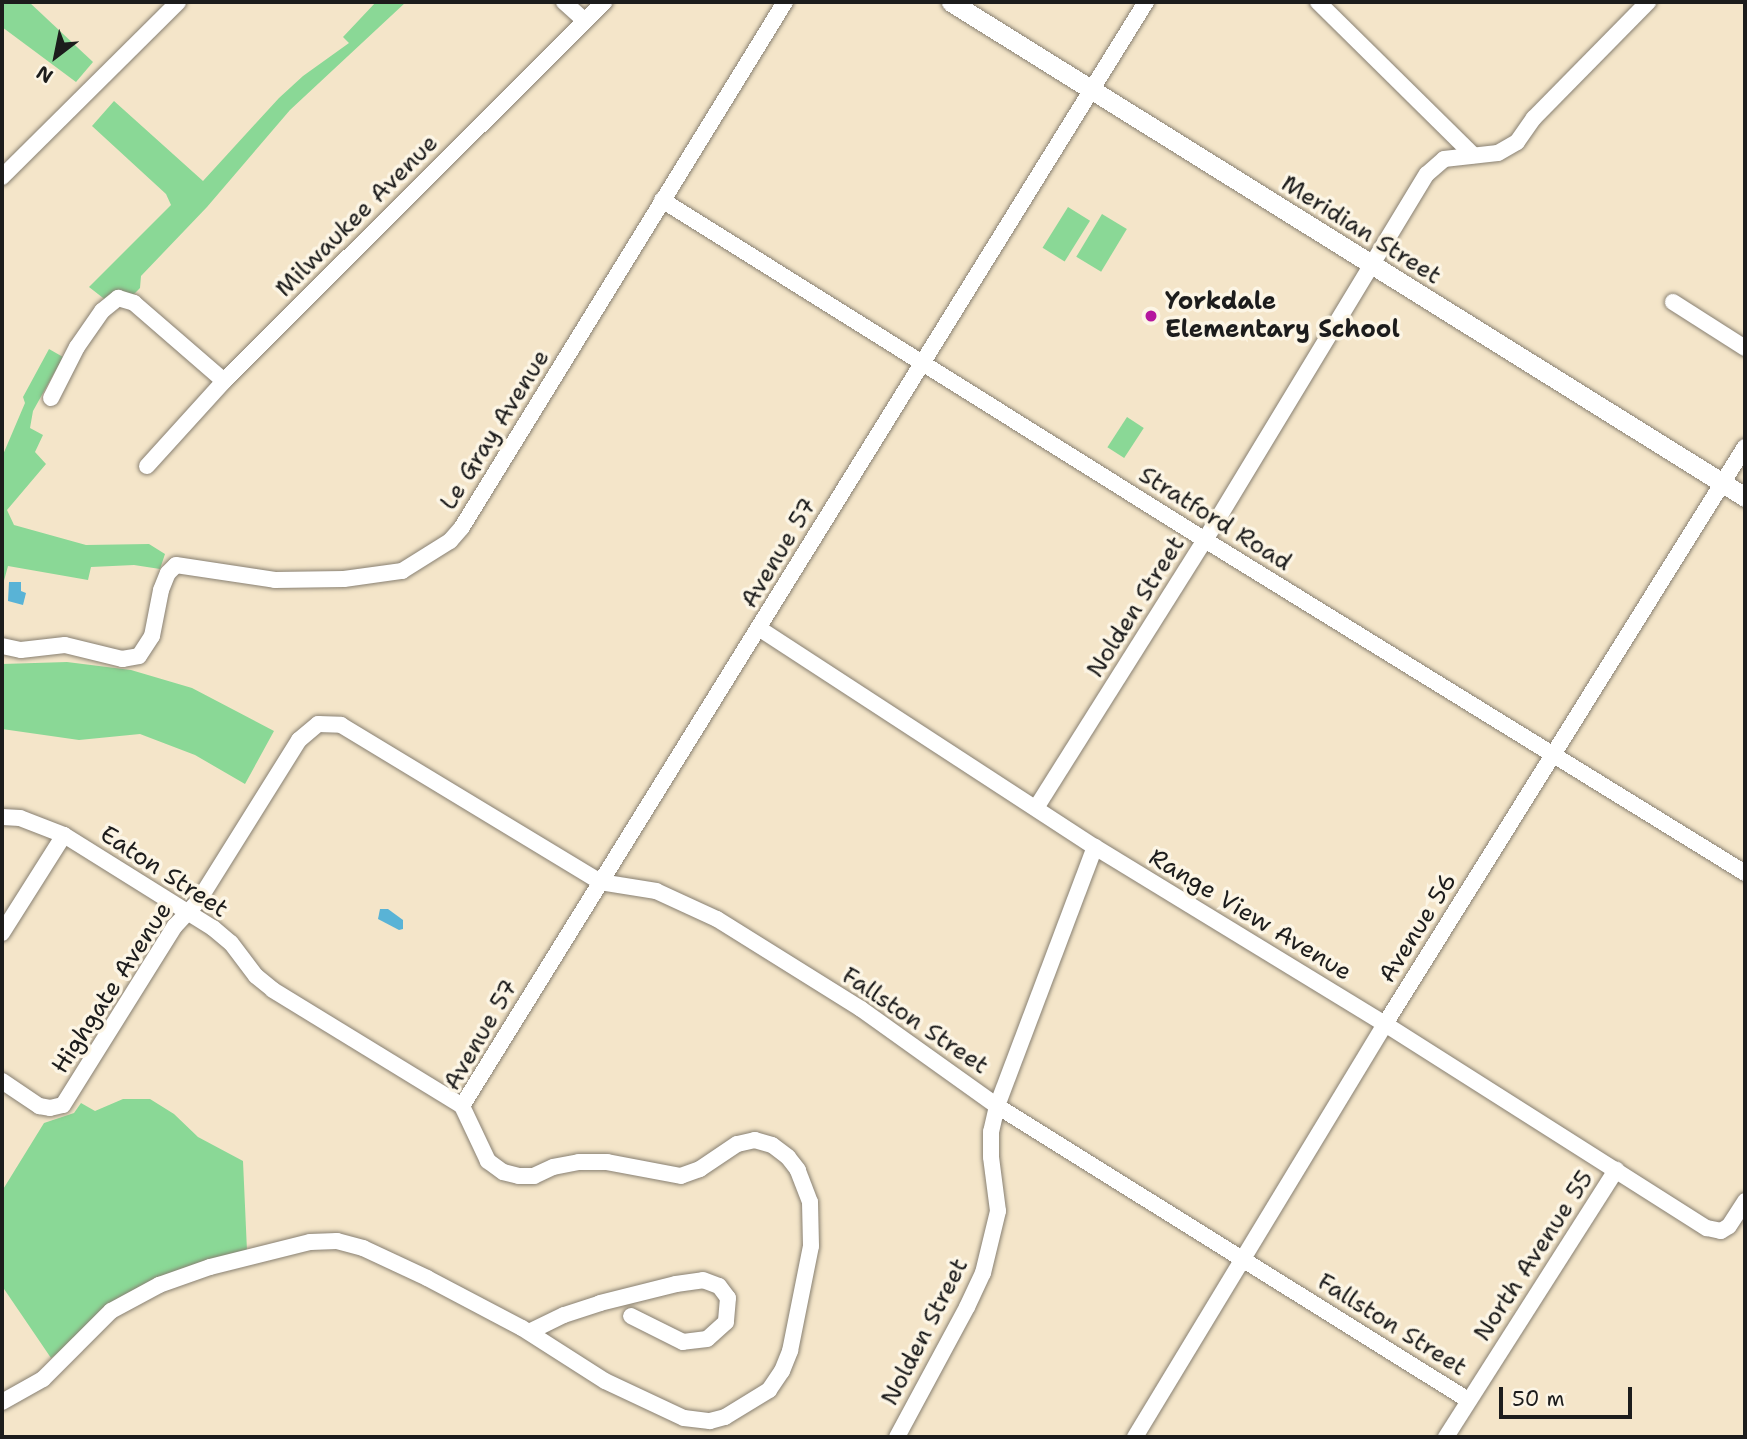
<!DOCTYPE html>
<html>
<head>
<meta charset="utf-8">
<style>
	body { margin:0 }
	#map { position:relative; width:1747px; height:1439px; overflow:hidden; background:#f4e5c9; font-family:"Shantell Sans",sans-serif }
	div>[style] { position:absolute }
	.green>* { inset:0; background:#8ad896; transform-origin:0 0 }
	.water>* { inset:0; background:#59b3d6 }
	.roads { filter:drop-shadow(0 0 2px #888072) drop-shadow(0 0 2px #888072) }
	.minor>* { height:16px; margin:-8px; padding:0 8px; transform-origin:8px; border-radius:8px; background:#fff }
	.tertiary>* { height:19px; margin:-9.5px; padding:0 9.5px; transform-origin:9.5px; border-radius:9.5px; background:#fff }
	.dots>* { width:19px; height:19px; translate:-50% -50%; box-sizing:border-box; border:4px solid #fcf5e5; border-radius:50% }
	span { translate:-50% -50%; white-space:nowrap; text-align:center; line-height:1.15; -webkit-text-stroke:7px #fcf5e5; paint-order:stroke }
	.street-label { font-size:24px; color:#1c1c1c }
	.poi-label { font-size:24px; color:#1c1c1c; font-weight:700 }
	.left { translate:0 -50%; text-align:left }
	.frame { position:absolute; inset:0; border:4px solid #1c1c1c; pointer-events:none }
	.north { position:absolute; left:21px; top:21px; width:70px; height:70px; -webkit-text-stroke:5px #fcf5e5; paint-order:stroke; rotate:212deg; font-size:19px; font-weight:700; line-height:28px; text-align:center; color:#1c1c1c }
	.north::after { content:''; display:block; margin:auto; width:24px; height:32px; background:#1c1c1c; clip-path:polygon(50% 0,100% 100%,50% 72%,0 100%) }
	.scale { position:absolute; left:1499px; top:1387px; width:133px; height:32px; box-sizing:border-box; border:4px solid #1c1c1c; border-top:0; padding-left:9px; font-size:21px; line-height:24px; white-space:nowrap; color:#1c1c1c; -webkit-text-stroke:5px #fcf5e5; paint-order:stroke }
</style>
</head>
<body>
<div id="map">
	<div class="green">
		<i style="clip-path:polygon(2px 2px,29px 2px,93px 62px,76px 82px,2px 27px)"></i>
		<i style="clip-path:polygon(376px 2px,406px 2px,290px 110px,207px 207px,141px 276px,140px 288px,134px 294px,107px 301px,89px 287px,171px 205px,166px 194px,92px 126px,114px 101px,203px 181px,279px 98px,303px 76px,349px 43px,343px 37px)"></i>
		<i style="left:1068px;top:207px;width:26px;height:48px;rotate:32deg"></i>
		<i style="left:1102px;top:214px;width:29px;height:50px;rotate:31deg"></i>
		<i style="clip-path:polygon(49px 349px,63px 357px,33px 411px,30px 428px,43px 435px,35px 452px,46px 464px,7px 510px,14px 525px,86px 545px,149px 544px,165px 554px,160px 569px,134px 565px,91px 567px,88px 580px,8px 566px,2px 588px,2px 457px,25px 403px,23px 397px)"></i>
		<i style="left:1127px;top:417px;width:20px;height:36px;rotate:33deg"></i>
		<i style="clip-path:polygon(67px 662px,131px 670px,192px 688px,274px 731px,245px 784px,195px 755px,140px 734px,79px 740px,2px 729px,2px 664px)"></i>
		<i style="clip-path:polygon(123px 1099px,150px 1099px,174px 1114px,198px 1137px,243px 1161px,247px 1251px,158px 1278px,51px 1358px,2px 1286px,2px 1191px,44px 1123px,74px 1113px,81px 1103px,95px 1111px)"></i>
	</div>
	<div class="water">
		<i style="clip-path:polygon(9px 582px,21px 582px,21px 591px,26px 593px,23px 605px,8px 601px)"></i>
		<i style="clip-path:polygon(380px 909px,388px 909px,403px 920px,403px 929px,399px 930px,378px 919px)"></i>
	</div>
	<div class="roads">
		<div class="minor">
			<i style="left:564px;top:2px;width:28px;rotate:42deg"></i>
			<i style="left:1318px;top:2px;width:218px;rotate:44.6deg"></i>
			<i style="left:2px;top:177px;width:248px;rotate:-44.8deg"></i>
			<i style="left:662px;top:200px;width:641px;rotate:32.05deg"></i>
			<i style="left:1205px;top:540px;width:634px;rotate:31.66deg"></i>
			<i style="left:1673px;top:302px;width:85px;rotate:32.6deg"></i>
			<i style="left:51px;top:398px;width:57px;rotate:-63deg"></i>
			<i style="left:77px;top:347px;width:44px;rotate:-55.2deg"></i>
			<i style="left:102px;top:311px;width:21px;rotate:-39deg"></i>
			<i style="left:118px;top:298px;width:17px;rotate:17deg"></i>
			<i style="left:134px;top:303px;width:119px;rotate:40.9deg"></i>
			<i style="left:147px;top:466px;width:115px;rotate:-47.8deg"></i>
			<i style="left:224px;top:381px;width:537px;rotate:-44.92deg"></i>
			<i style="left:760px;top:629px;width:400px;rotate:33.1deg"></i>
			<i style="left:1095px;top:847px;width:340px;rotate:31.4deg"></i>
			<i style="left:1385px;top:1024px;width:381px;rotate:32.4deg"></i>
			<i style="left:1707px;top:1228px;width:14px;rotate:12deg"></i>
			<i style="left:1721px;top:1231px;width:9px;rotate:-32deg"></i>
			<i style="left:1729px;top:1226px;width:30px;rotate:-57deg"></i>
			<i style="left:2px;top:646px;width:19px;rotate:12deg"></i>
			<i style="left:21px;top:650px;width:44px;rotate:-6.5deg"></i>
			<i style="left:65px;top:645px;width:59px;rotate:13.8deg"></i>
			<i style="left:122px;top:659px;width:17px;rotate:-10deg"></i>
			<i style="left:139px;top:656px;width:24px;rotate:-57deg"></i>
			<i style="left:152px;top:636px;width:47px;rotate:-78.9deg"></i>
			<i style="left:161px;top:590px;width:18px;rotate:-68deg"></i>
			<i style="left:168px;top:573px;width:11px;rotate:-45deg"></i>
			<i style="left:176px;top:565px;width:100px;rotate:8.6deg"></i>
			<i style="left:275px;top:580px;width:69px;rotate:-0.8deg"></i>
			<i style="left:344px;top:579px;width:59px;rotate:-7.9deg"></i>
			<i style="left:402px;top:571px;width:57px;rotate:-32deg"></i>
			<i style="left:450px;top:541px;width:18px;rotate:-49deg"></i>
			<i style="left:462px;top:527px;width:616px;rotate:-58.4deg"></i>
			<i style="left:1036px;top:808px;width:317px;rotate:-57.8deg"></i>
			<i style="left:1205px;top:540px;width:428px;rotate:-58.8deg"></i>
			<i style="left:1427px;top:174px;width:23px;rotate:-41deg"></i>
			<i style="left:1444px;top:159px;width:54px;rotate:-6.3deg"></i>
			<i style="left:1498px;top:153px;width:22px;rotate:-30deg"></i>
			<i style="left:1517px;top:142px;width:29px;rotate:-55deg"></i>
			<i style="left:1534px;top:118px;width:163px;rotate:-45.5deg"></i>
			<i style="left:2px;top:817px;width:18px;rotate:3deg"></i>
			<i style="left:20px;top:818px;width:47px;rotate:21.1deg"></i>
			<i style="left:64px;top:835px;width:176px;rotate:32deg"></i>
			<i style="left:213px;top:928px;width:23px;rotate:40deg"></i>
			<i style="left:231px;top:943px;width:41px;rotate:52.9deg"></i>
			<i style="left:256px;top:976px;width:22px;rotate:39deg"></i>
			<i style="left:273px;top:990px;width:222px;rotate:31.5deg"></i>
			<i style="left:2px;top:933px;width:116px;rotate:-57.7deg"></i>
			<i style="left:2px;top:1081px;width:45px;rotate:34deg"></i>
			<i style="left:39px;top:1106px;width:11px;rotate:10deg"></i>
			<i style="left:50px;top:1108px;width:13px;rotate:-13deg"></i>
			<i style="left:63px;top:1105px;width:211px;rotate:-58deg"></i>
			<i style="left:175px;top:926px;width:35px;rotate:-47deg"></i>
			<i style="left:199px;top:900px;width:189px;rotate:-58deg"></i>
			<i style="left:299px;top:740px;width:25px;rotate:-40deg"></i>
			<i style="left:318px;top:724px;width:23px;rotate:2deg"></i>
			<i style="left:341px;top:725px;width:303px;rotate:31.2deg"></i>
			<i style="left:600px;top:882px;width:57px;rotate:9.1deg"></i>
			<i style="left:656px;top:891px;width:67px;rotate:24.7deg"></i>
			<i style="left:717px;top:919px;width:170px;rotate:32deg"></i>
			<i style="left:861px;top:1009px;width:167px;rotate:35.5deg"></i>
			<i style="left:997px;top:1106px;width:555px;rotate:31.97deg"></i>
			<i style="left:462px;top:1106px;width:1299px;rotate:-58.22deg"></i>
			<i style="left:529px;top:1332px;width:39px;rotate:-26deg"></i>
			<i style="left:564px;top:1315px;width:38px;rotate:-18deg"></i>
			<i style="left:600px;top:1303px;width:78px;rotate:-14deg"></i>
			<i style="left:676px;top:1284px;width:27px;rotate:-8deg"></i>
			<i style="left:703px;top:1280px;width:17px;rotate:21deg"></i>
			<i style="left:719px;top:1286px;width:15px;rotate:53deg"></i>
			<i style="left:728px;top:1298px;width:24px;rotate:95deg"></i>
			<i style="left:726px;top:1322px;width:25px;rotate:138deg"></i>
			<i style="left:707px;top:1339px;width:24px;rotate:173deg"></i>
			<i style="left:683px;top:1342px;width:58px;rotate:-153.4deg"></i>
			<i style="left:2px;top:1402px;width:47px;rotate:-29.3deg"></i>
			<i style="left:43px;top:1379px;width:96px;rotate:-45deg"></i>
			<i style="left:111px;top:1311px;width:55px;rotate:-28.4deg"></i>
			<i style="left:159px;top:1285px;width:54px;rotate:-19.4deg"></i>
			<i style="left:210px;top:1267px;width:103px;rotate:-14deg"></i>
			<i style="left:310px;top:1242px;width:27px;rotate:-2deg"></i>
			<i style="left:337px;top:1241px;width:27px;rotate:15deg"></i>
			<i style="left:363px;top:1248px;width:71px;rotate:25.1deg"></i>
			<i style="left:427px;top:1278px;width:107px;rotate:27.8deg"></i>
			<i style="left:522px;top:1328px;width:98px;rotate:32.6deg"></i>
			<i style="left:605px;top:1381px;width:87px;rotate:25.1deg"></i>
			<i style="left:684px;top:1418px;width:26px;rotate:7deg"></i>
			<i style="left:710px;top:1421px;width:16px;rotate:-15deg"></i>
			<i style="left:725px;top:1417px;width:52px;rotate:-31.5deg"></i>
			<i style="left:769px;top:1390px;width:23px;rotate:-56deg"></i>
			<i style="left:782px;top:1371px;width:22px;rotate:-68deg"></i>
			<i style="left:790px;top:1351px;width:107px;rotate:-78.7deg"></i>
			<i style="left:811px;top:1246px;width:44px;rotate:-91.3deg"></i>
			<i style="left:810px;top:1202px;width:34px;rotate:-111deg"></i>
			<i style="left:798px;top:1170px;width:16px;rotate:-128deg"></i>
			<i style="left:788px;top:1157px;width:20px;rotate:-143deg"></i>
			<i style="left:772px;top:1145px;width:18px;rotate:-164deg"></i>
			<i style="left:755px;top:1140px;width:18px;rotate:167deg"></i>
			<i style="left:737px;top:1144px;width:45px;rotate:146deg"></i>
			<i style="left:700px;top:1169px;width:20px;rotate:160deg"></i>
			<i style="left:681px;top:1176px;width:75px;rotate:-169.3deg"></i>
			<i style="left:607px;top:1162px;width:28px;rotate:180deg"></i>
			<i style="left:579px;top:1162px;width:26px;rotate:169deg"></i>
			<i style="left:553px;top:1167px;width:21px;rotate:155deg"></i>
			<i style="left:534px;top:1176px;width:15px;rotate:180deg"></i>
			<i style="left:519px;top:1176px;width:16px;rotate:-166deg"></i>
			<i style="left:503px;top:1172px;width:19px;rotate:-144deg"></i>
			<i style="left:488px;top:1161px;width:61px;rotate:-115.3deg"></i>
			<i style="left:897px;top:1437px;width:148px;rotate:-61.7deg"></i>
			<i style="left:967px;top:1307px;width:38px;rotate:-65deg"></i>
			<i style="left:983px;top:1273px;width:64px;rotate:-76.4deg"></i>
			<i style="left:998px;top:1211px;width:54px;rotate:-97.4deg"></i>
			<i style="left:991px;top:1157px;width:25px;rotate:-90deg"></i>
			<i style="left:991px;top:1132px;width:27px;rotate:-77deg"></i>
			<i style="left:997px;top:1106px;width:277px;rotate:-69.3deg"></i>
			<i style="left:1135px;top:1437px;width:483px;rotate:-58.8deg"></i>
			<i style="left:1385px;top:1024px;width:680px;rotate:-58.04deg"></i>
			<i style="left:1446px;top:1437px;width:317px;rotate:-57.5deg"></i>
		</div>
		<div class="tertiary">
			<i style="left:951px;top:2px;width:936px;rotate:31.94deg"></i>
		</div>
	</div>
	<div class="dots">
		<i style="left:1151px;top:316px;background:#b5179e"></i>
	</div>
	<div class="street-label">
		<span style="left:357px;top:216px;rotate:-45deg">Milwaukee Avenue</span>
		<span style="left:1361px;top:230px;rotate:32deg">Meridian Street</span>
		<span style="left:495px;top:430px;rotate:-58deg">Le Gray Avenue</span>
		<span style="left:1215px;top:519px;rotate:32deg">Stratford Road</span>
		<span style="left:779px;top:553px;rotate:-59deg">Avenue 57</span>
		<span style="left:1136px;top:607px;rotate:-58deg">Nolden Street</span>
		<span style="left:164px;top:872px;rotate:33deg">Eaton Street</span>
		<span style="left:1250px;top:915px;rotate:31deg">Range View Avenue</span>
		<span style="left:1418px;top:928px;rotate:-58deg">Avenue 56</span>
		<span style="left:112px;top:988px;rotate:-57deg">Highgate Avenue</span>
		<span style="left:915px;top:1021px;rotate:34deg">Fallston Street</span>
		<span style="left:481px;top:1035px;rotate:-60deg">Avenue 57</span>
		<span style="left:1534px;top:1256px;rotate:-57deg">North Avenue 55</span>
		<span style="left:1392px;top:1325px;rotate:32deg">Fallston Street</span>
		<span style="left:925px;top:1332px;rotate:-63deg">Nolden Street</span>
	</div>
	<div class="poi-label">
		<span class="left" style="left:1165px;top:316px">Yorkdale<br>Elementary School</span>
	</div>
	<div class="frame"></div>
	<div class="north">N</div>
	<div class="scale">50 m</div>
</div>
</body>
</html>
